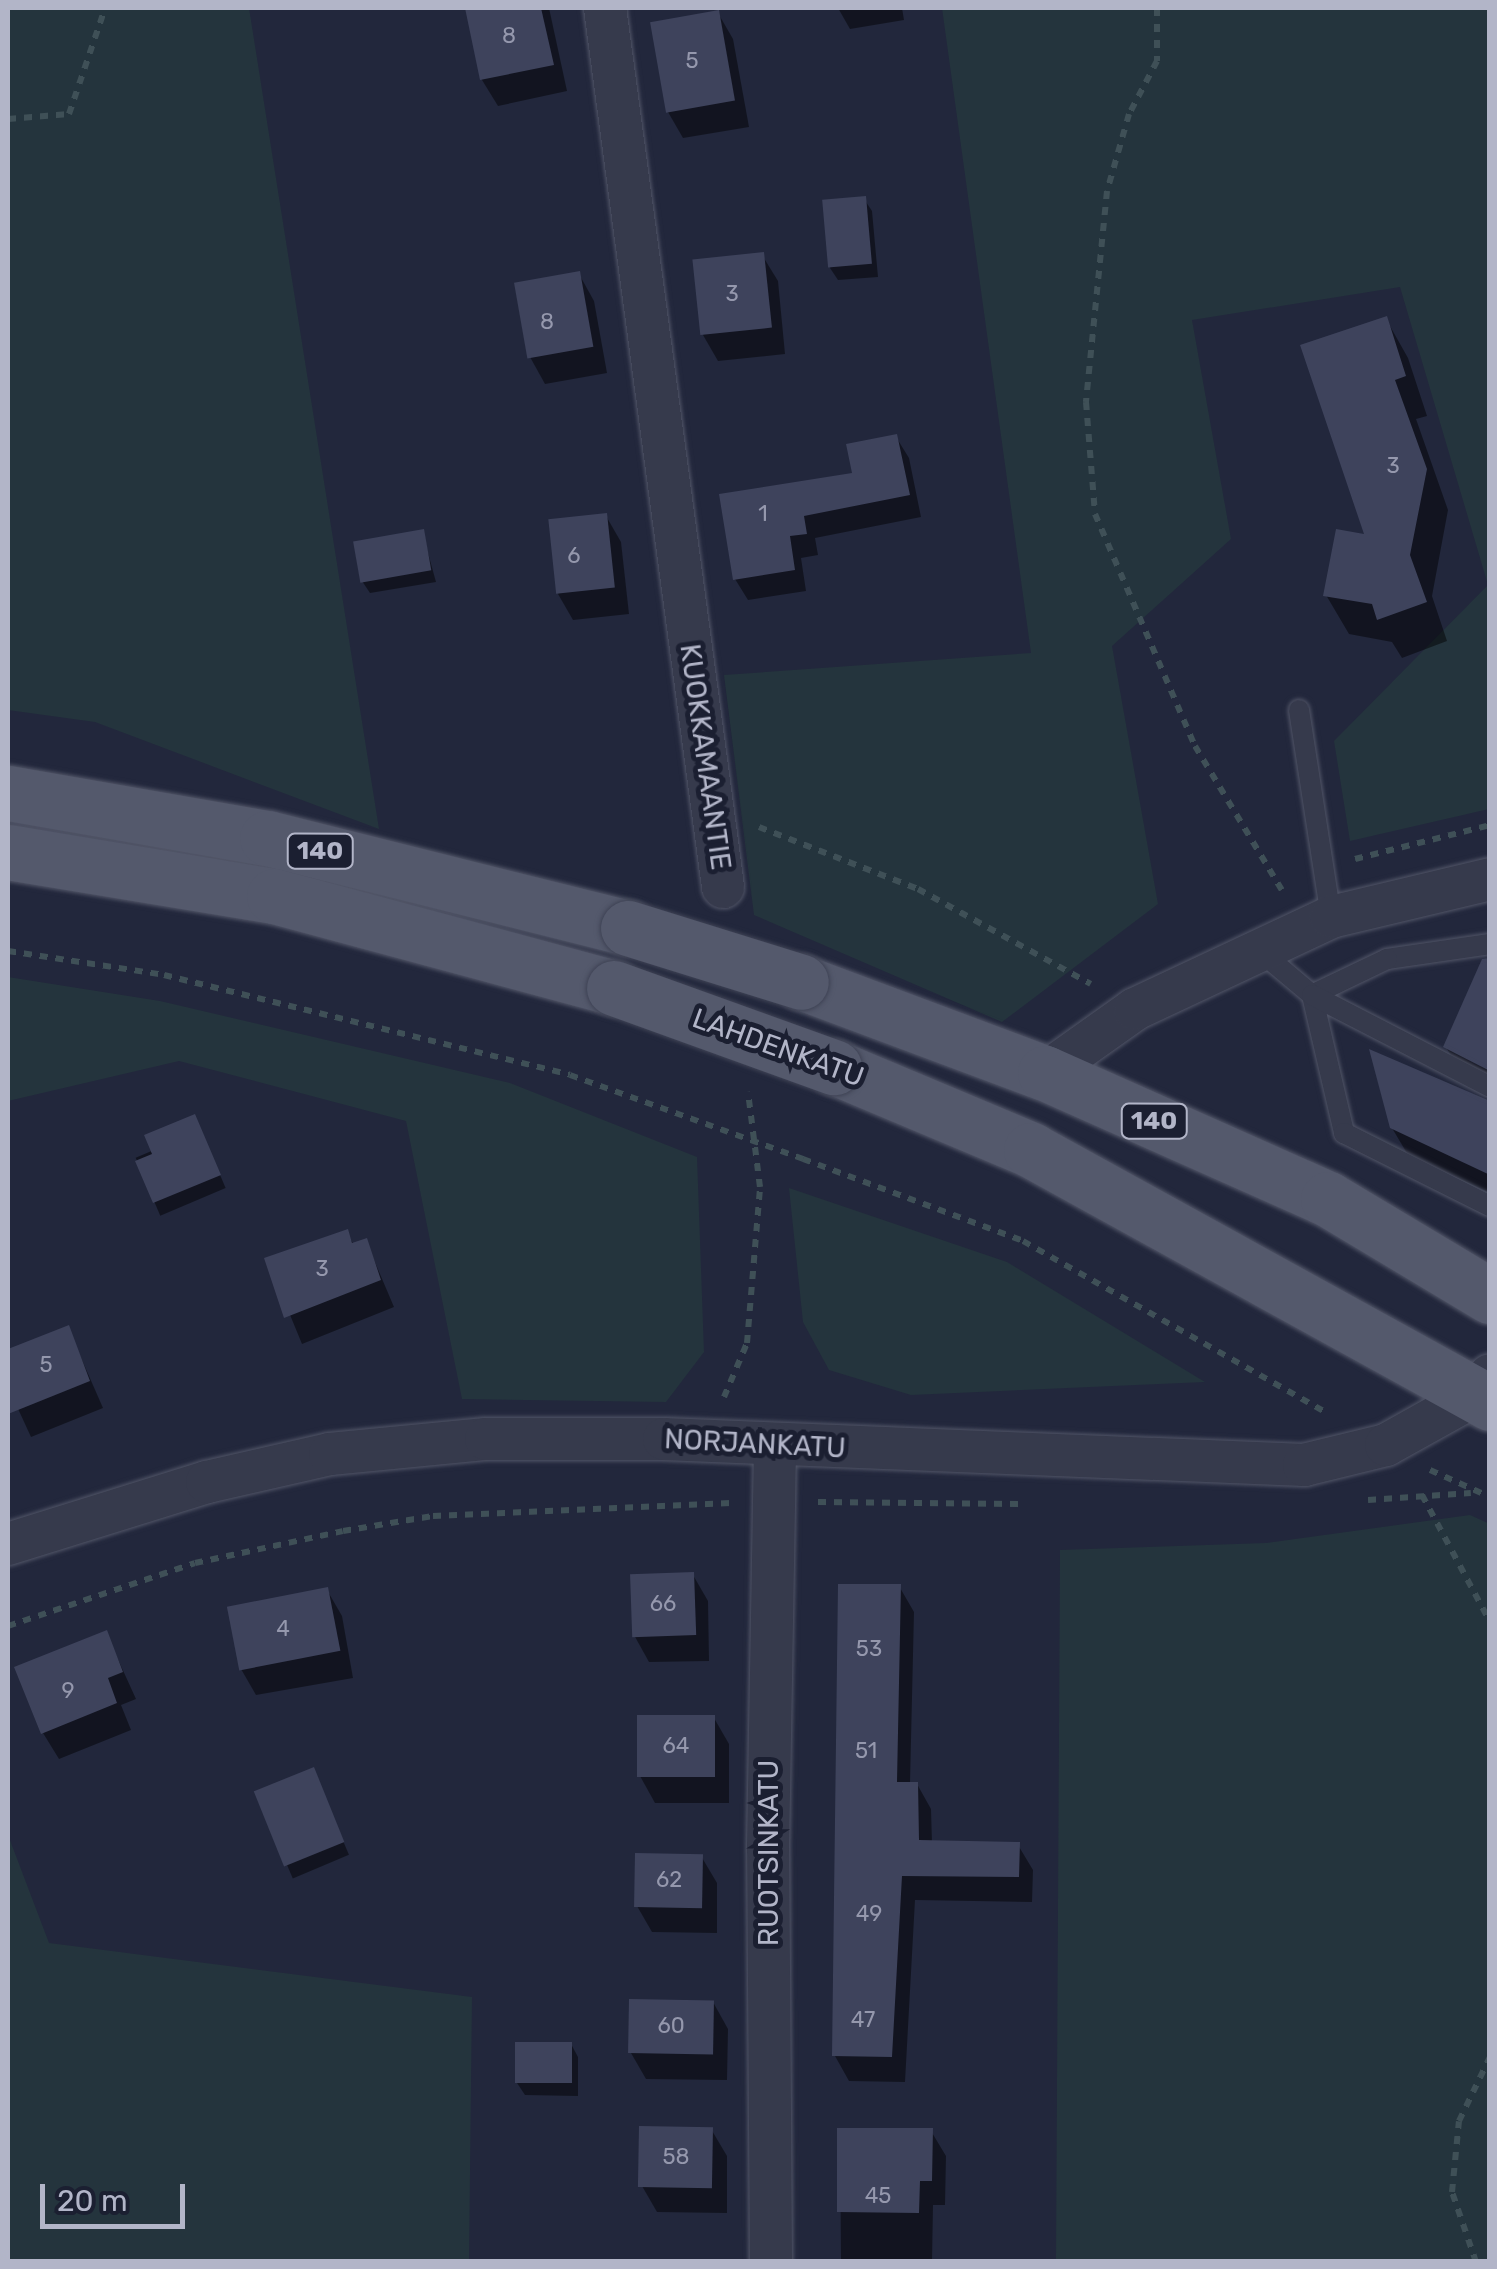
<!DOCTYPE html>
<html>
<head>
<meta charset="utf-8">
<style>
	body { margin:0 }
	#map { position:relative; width:1497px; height:2269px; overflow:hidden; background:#22273c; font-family:Rubik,sans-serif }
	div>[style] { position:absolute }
	.green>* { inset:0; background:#24343d }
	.shadow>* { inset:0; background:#0007; transform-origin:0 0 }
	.building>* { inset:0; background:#3e435c; transform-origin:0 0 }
	.path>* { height:6px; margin-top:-3px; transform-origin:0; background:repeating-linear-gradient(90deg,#3f5057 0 8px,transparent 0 16px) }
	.roads { filter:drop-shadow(0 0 2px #515567) drop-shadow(0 0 2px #515567) }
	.lane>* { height:20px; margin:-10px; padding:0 10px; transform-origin:10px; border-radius:10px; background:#363a4c }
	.street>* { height:42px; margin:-21px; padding:0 21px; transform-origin:21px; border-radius:21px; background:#363a4c }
	.primary>* { height:55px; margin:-27.5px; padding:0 27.5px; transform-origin:27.5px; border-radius:27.5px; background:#54596c }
	.path-bridge>* { height:6px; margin-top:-3px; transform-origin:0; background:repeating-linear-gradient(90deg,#3f5057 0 8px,transparent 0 16px) }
	.bridges { filter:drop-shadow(0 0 2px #3f4355) drop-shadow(0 0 2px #3f4355) }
	.primary-bridge>* { height:55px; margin:-27.5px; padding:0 27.5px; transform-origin:27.5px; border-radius:27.5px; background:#54596c }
	span { translate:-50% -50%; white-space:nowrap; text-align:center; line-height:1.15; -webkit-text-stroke:10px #1b1f31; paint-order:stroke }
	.number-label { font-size:22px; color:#9598ad }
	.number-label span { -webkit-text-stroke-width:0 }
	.shield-label span { padding:2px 8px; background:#1b1f31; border:2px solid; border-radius:8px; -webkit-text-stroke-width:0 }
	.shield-label { font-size:25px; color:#b2b5c8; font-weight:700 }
	.street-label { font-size:28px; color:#b2b5c8 }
	.frame { position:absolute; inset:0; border:10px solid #b2b5c8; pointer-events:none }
	.scale { position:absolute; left:40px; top:2184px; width:145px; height:45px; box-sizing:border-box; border:5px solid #b2b5c8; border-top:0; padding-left:12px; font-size:30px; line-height:35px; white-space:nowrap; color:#b2b5c8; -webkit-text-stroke:8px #1b1f31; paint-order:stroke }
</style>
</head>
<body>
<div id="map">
	<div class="green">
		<i style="clip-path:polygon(8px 8px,249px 8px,379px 829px,95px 722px,8px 710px)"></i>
		<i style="clip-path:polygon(942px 8px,1489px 8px,1489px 809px,1350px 841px,1334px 741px,1488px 585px,1400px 287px,1192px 320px,1231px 539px,1112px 646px,1158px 904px,1002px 1022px,754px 915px,724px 675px,1031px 653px)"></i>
		<i style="clip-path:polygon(8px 977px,160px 1001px,510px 1083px,697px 1157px,704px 1352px,666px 1402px,462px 1399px,406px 1121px,179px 1061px,8px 1101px)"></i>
		<i style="clip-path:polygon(789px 1188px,1007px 1262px,1205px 1382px,911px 1395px,829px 1370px,803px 1322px)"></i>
		<i style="clip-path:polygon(1470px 1515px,1490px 1524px,1489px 2261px,1056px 2261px,1060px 1550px,1266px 1543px)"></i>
		<i style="clip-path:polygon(8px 1835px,49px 1943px,472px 1997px,469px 2261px,8px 2261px)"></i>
	</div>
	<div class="shadow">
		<i style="clip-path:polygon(467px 8px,549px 8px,567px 91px,498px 106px,482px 80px)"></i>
		<i style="clip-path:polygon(838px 8px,902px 8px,904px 20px,850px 29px)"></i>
		<i style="clip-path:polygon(718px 13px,733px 39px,749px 127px,683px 138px,668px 112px)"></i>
		<i style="clip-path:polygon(864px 199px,872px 211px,878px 277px,838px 280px,830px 268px)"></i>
		<i style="clip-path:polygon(762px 255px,778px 281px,785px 354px,718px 361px,703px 335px)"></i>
		<i style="clip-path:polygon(579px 274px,594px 301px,607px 373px,545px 384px,530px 357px)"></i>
		<i style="clip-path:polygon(1386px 319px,1408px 358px,1427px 416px,1416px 419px,1448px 510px,1432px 596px,1447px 641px,1402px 658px,1392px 642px,1349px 634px,1326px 595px,1368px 537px)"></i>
		<i style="clip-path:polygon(896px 437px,909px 458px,921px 517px,815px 538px,818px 555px,801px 558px,806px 591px,748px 600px,735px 579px,722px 496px,854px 475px)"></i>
		<i style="clip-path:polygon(606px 516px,621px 542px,629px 614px,573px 620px,558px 594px)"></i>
		<i style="clip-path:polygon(422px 531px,436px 582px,370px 593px,362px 581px)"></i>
		<i style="clip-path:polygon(1490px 962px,1490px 1089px,1461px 1073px,1446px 1047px)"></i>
		<i style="clip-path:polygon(1490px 1101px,1490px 1193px,1408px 1155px,1392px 1128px)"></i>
		<i style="left:201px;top:1130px;width:63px;height:71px;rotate:67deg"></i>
		<i style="clip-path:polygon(346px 1232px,354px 1245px,366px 1241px,394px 1307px,302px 1344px,267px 1259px)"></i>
		<i style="clip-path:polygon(68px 1328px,103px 1408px,31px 1437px,8px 1387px,8px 1352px)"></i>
		<i style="clip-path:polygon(693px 1575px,708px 1601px,709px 1661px,649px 1662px,634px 1635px)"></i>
		<i style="clip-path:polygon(899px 1586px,914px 1612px,910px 1784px,917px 1784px,931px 1809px,932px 1843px,1018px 1845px,1033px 1870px,1032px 1902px,915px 1900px,905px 2082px,849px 2081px,835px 2056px)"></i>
		<i style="clip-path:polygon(327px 1590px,342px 1616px,353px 1678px,256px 1695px,241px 1669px)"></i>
		<i style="clip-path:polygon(106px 1633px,136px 1699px,121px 1705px,131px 1730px,59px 1759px,43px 1733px)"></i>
		<i style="clip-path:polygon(714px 1718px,729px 1744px,729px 1803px,655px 1803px,640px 1776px)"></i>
		<i style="left:313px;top:1770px;width:92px;height:61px;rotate:67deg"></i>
		<i style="clip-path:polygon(701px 1856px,717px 1883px,717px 1933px,652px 1932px,637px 1906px)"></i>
		<i style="clip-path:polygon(713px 2002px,728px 2029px,727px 2080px,646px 2079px,631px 2053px)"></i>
		<i style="clip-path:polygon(571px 2044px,578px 2057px,578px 2096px,525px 2095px,517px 2083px)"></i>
		<i style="clip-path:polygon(711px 2129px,727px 2156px,727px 2213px,657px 2212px,642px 2186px)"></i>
		<i style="clip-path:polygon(840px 2130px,931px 2131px,946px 2156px,945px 2205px,933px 2205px,932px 2262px,841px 2262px)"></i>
	</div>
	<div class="building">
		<i style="clip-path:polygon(465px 8px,541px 8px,554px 65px,480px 80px)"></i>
		<i style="left:719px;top:10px;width:92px;height:70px;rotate:80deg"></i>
		<i style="left:866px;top:196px;width:68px;height:44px;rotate:85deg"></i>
		<i style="left:764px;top:252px;width:76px;height:72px;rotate:84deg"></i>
		<i style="left:580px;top:271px;width:77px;height:67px;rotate:80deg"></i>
		<i style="clip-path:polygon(1387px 316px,1406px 376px,1395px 380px,1427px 469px,1410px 555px,1427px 602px,1377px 620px,1372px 604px,1323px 596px,1336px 529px,1364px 534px,1300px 345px)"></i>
		<i style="clip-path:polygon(897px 434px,910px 495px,804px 516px,807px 534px,790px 536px,795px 570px,733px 580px,719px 494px,852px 473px,846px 444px)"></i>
		<i style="left:607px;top:513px;width:75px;height:59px;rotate:84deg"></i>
		<i style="left:424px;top:529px;width:42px;height:72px;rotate:80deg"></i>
		<i style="clip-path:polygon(1490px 958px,1490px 1071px,1443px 1047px,1482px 959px)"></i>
		<i style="clip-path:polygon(1369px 1049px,1490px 1101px,1490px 1175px,1390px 1128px)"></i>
		<i style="clip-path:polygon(195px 1114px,221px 1175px,153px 1203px,135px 1161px,152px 1154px,144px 1135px)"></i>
		<i style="clip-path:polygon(348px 1229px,352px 1243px,367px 1238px,381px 1280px,284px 1318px,264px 1258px)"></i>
		<i style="clip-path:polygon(69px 1325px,90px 1381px,8px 1414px,8px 1349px)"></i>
		<i style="left:694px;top:1572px;width:63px;height:64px;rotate:88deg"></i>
		<i style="clip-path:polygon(838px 1584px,901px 1584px,897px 1782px,918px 1782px,919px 1840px,1020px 1842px,1019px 1877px,902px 1876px,892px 2057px,832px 2056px)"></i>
		<i style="left:328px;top:1587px;width:65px;height:103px;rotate:79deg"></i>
		<i style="clip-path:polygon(107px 1630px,123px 1672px,108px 1678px,117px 1703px,41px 1734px,14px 1667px)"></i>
		<i style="left:637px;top:1715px;width:78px;height:62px"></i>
		<i style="left:314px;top:1767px;width:81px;height:65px;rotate:68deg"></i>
		<i style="left:635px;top:1853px;width:68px;height:54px;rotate:1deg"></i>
		<i style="left:629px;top:1999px;width:85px;height:54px;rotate:1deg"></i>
		<i style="left:515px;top:2042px;width:57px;height:41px"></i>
		<i style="left:639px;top:2126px;width:74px;height:61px;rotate:1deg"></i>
		<i style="clip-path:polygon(837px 2128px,933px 2128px,932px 2181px,920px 2181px,919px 2213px,837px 2212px)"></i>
	</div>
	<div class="path">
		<i style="left:1157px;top:8px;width:53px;rotate:90deg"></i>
		<i style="left:1157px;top:61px;width:60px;rotate:117.8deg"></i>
		<i style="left:1129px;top:114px;width:80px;rotate:105.9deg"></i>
		<i style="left:1107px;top:191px;width:212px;rotate:95.7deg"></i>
		<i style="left:1086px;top:402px;width:112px;rotate:85.4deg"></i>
		<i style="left:1095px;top:514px;width:253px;rotate:66.7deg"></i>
		<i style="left:1195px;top:746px;width:168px;rotate:58.9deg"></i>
		<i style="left:8px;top:119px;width:61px;rotate:-4.7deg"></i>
		<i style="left:69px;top:114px;width:112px;rotate:-71.2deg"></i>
		<i style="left:759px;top:827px;width:171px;rotate:21.3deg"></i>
		<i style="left:918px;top:889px;width:197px;rotate:28.8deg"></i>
		<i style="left:1355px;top:859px;width:139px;rotate:-14.1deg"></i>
		<i style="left:8px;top:951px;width:158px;rotate:8.7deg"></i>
		<i style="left:164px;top:975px;width:418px;rotate:13.8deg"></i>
		<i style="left:803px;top:1159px;width:235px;rotate:20.4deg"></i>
		<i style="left:1023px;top:1241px;width:349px;rotate:29.5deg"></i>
		<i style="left:724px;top:1397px;width:59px;rotate:-66.9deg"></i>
		<i style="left:747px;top:1343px;width:157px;rotate:-85.2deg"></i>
		<i style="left:760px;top:1187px;width:96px;rotate:-97.2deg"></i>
		<i style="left:1430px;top:1470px;width:66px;rotate:24.2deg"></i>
		<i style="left:1422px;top:1495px;width:144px;rotate:61.8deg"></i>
		<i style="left:1368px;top:1500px;width:103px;rotate:-3.9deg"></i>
		<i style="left:818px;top:1502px;width:208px;rotate:0.6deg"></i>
		<i style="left:8px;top:1626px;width:197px;rotate:-18.6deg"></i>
		<i style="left:195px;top:1563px;width:151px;rotate:-12.2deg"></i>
		<i style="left:343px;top:1531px;width:91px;rotate:-9.5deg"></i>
		<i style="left:433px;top:1516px;width:298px;rotate:-2.5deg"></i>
		<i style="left:1476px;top:2262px;width:74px;rotate:-108.9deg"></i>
		<i style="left:1452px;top:2192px;width:71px;rotate:-84.4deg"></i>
		<i style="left:1459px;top:2121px;width:71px;rotate:-64.2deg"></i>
	</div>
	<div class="roads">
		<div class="lane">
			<i style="left:1299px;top:710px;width:209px;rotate:81.2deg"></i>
			<i style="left:1490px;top:944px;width:104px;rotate:171.7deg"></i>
			<i style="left:1387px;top:959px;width:83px;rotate:154.4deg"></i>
			<i style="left:1312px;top:995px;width:142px;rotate:76.9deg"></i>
			<i style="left:1344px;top:1133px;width:163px;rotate:26.6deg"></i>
			<i style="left:1261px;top:952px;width:67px;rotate:40.1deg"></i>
			<i style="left:1312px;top:995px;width:200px;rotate:27.3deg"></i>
		</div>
		<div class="street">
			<i style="left:605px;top:8px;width:887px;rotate:82.35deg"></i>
			<i style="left:1045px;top:1073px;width:110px;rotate:-35.4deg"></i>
			<i style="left:1135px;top:1009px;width:217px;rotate:-25.1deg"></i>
			<i style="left:1331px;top:917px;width:163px;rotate:-13.4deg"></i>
			<i style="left:8px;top:1544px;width:208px;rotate:-17.3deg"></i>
			<i style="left:207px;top:1482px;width:126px;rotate:-12.8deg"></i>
			<i style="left:330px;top:1454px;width:157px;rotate:-5.5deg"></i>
			<i style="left:486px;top:1439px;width:178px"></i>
			<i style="left:664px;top:1439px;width:641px;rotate:2.33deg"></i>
			<i style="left:1304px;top:1465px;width:84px;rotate:-13.7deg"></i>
			<i style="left:1386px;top:1445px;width:103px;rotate:-29.1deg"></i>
			<i style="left:1476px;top:1395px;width:24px;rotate:-55deg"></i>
			<i style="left:771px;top:2262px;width:414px;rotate:-90.4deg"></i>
			<i style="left:768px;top:1848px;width:403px;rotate:-89deg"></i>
		</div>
		<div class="primary">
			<i style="left:8px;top:793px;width:263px;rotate:9.9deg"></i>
			<i style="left:267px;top:838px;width:372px;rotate:14deg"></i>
			<i style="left:8px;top:852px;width:270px;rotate:9.4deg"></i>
			<i style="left:274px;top:896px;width:352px;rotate:15.1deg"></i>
			<i style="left:801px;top:982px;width:260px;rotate:20.5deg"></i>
			<i style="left:1045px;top:1073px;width:310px;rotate:24deg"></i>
			<i style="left:1328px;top:1199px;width:189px;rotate:30.9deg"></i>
			<i style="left:834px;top:1067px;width:214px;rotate:22.8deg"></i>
			<i style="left:1031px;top:1150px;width:524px;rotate:28.86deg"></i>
		</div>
	</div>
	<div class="path-bridge">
		<i style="left:570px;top:1075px;width:248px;rotate:19.8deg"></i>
	</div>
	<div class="bridges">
		<div class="primary-bridge">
			<i style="left:628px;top:928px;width:181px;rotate:17.3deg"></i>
			<i style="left:614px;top:988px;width:234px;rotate:19.8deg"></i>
		</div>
	</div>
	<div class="number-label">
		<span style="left:509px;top:36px">8</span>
		<span style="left:692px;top:61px">5</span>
		<span style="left:732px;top:294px">3</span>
		<span style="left:547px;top:322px">8</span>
		<span style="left:1393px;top:466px">3</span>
		<span style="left:763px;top:514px">1</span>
		<span style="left:574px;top:556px">6</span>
		<span style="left:322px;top:1269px">3</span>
		<span style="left:46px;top:1365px">5</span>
		<span style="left:663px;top:1604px">66</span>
		<span style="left:283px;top:1629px">4</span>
		<span style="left:869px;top:1649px">53</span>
		<span style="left:68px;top:1691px">9</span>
		<span style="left:676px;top:1746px">64</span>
		<span style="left:866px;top:1751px">51</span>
		<span style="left:669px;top:1880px">62</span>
		<span style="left:869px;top:1914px">49</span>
		<span style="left:863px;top:2020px">47</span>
		<span style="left:671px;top:2026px">60</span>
		<span style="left:676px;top:2157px">58</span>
		<span style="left:878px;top:2196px">45</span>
	</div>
	<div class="shield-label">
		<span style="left:320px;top:851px">140</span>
		<span style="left:1154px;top:1121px">140</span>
	</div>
	<div class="street-label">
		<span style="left:705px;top:757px;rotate:82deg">KUOKKAMAANTIE</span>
		<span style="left:778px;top:1048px;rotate:20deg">LAHDENKATU</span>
		<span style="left:755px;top:1444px;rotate:3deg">NORJANKATU</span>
		<span style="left:769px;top:1853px;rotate:-90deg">RUOTSINKATU</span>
	</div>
	<div class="frame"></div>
	<div class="scale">20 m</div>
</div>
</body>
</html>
